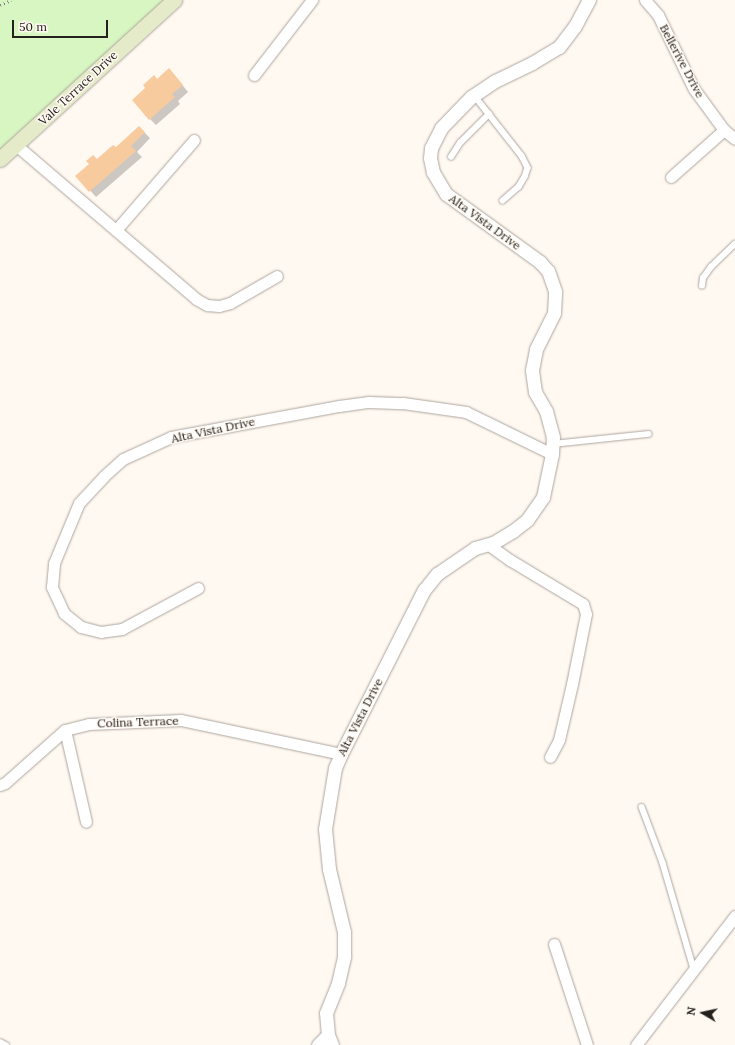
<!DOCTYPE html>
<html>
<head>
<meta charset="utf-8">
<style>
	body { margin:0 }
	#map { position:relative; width:735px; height:1045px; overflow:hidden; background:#fff9f2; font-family:Lora,serif }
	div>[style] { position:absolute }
	.green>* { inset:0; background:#d8f6c1 }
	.shadow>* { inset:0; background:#0003 }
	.building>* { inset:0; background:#f8cb9e }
	.path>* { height:2.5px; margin-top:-1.25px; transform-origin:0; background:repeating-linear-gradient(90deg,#86827d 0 1px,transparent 0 4px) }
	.roads { filter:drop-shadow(0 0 1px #ada59e) drop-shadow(0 0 1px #ada59e) }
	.service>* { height:5.5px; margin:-2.75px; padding:0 2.75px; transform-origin:2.75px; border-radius:2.75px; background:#fff }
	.minor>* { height:11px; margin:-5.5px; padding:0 5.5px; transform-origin:5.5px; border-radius:5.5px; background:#fff }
	.tertiary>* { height:13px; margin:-6.5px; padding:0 6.5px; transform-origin:6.5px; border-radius:6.5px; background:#fff }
	.secondary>* { height:15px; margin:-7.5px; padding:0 7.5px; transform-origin:7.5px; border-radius:7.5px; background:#e5ebc8 }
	span { translate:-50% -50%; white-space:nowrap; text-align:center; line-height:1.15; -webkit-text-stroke:3px #fff9f2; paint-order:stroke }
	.street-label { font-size:12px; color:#23201d }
	.north { position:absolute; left:683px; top:993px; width:40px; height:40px; -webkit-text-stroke:3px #fff9f2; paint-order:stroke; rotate:279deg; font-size:11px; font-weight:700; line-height:16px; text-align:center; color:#23201d }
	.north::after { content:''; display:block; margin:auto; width:14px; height:18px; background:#23201d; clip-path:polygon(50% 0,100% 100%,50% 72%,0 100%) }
	.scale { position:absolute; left:12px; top:20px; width:96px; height:18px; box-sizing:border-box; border:2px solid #23201d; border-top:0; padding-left:5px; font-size:12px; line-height:14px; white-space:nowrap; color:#23201d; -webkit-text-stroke:3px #fff9f2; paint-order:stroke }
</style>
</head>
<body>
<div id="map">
	<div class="green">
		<i style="clip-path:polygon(0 0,172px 0,0 157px)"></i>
	</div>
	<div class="shadow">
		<i style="clip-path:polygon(175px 76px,188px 92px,178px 101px,180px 104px,156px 125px,150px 119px)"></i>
		<i style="clip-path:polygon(139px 127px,150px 138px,137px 152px,142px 157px,96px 197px,77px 176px,97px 160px,116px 149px)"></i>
	</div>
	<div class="building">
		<i style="clip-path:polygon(169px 68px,183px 85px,172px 94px,175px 97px,149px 120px,132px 100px,145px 88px,143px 85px,154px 75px,157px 79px)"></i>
		<i style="clip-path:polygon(139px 126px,145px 132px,131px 146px,136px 151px,89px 192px,75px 176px,89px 164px,86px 161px,93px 155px,97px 159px,113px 145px,116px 147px)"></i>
	</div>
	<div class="path">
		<i style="left:0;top:5px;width:12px;rotate:-24deg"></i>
	</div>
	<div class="roads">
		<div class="service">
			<i style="left:474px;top:95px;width:78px;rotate:51.8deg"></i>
			<i style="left:522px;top:156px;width:13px;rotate:63deg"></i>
			<i style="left:528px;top:168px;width:9px;rotate:108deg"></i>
			<i style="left:525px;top:177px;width:12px;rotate:121deg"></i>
			<i style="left:519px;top:187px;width:21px;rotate:139deg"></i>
			<i style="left:451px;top:157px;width:17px;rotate:-57deg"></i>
			<i style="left:460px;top:143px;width:41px;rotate:-45deg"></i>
			<i style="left:702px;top:286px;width:8px;rotate:-83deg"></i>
			<i style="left:703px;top:278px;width:14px;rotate:-54deg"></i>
			<i style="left:711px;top:267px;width:33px;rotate:-44deg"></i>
			<i style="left:553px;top:444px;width:96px;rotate:-6deg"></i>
			<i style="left:642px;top:807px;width:60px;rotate:69.4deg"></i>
			<i style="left:663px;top:863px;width:110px;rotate:73.7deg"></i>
			<i style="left:0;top:1042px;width:7px;rotate:27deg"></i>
		</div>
		<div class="minor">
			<i style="left:645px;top:0;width:20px;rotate:49deg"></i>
			<i style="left:658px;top:15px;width:82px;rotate:64.1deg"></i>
			<i style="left:694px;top:89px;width:51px;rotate:53.8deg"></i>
			<i style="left:724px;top:130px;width:14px;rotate:39deg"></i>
			<i style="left:254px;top:75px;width:95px;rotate:-52.3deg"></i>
			<i style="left:16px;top:145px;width:237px;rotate:40.5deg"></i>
			<i style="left:196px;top:299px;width:13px;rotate:29deg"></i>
			<i style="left:207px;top:305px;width:12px;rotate:5deg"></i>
			<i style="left:219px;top:306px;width:11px;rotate:-15deg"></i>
			<i style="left:230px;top:303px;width:54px;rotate:-29.9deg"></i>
			<i style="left:671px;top:177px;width:71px;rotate:-41.6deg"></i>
			<i style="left:116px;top:230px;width:119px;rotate:-49.1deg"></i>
			<i style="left:489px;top:545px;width:26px;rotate:36deg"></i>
			<i style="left:510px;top:560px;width:85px;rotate:31.1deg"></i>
			<i style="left:583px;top:604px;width:10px;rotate:73deg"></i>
			<i style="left:586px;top:614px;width:71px;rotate:101.3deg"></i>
			<i style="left:572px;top:684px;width:57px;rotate:103.1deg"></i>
			<i style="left:559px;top:740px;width:19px;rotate:118deg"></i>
			<i style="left:198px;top:588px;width:86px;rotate:151.7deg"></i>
			<i style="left:122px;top:629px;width:21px;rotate:172deg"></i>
			<i style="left:101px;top:632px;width:21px;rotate:-166deg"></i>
			<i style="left:81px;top:627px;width:22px;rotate:-141deg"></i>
			<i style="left:64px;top:613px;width:29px;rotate:-115deg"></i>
			<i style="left:52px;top:587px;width:24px;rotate:-85deg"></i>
			<i style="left:54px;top:563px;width:65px;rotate:-67.4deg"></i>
			<i style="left:79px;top:503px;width:37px;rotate:-47deg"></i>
			<i style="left:104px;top:476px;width:25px;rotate:-42deg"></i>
			<i style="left:123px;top:459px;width:53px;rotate:-24.6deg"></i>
			<i style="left:171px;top:437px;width:171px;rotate:-10.5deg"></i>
			<i style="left:339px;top:406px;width:30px;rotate:-8deg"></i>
			<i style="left:369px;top:402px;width:34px;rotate:2deg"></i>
			<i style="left:403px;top:403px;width:64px;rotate:8.1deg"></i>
			<i style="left:466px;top:412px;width:96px;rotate:26deg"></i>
			<i style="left:65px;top:730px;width:94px;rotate:77.1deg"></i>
			<i style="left:0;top:785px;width:5px;rotate:-22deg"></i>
			<i style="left:5px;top:783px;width:80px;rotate:-41.5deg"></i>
			<i style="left:65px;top:730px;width:25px;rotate:-14deg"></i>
			<i style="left:89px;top:724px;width:92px;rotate:-2.5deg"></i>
			<i style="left:181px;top:720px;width:164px;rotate:12deg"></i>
			<i style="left:554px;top:944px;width:106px;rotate:71.9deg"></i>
			<i style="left:636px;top:1045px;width:163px;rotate:-52.5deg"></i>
		</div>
		<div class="tertiary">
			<i style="left:318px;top:1045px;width:14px;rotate:-45deg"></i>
			<i style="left:332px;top:1045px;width:11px;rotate:-112deg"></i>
			<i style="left:328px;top:1035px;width:22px;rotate:-95deg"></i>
			<i style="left:326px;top:1013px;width:32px;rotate:-68deg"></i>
			<i style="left:338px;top:983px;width:28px;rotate:-77deg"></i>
			<i style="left:344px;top:956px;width:24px;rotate:-90deg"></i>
			<i style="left:344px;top:932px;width:65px;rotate:-103.4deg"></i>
			<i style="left:329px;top:869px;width:40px;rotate:-95.7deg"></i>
			<i style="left:325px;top:829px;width:62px;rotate:-80.7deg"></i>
			<i style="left:335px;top:768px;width:15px;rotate:-67deg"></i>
			<i style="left:341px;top:754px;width:184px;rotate:-63.2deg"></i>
			<i style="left:424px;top:590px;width:21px;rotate:-51deg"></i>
			<i style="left:437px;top:574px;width:46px;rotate:-34.4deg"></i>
			<i style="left:475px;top:548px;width:19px;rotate:-16deg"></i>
			<i style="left:493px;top:543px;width:23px;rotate:-31deg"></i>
			<i style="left:513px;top:531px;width:18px;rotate:-38deg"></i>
			<i style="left:527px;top:520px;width:28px;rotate:-55deg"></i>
			<i style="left:543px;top:497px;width:44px;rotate:-78.2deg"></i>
			<i style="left:552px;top:454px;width:17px;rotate:-87deg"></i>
			<i style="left:553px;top:437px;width:27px;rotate:-105deg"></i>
			<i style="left:546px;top:411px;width:22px;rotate:-120deg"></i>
			<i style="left:535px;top:392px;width:22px;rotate:-98deg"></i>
			<i style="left:532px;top:370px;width:21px;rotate:-79deg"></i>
			<i style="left:536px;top:349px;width:40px;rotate:-63.4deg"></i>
			<i style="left:554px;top:313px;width:22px;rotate:-87deg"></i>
			<i style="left:555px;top:291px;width:21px;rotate:-109deg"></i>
			<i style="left:548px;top:271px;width:12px;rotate:-132deg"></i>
			<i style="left:540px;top:262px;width:116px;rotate:-144.1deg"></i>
			<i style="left:446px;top:194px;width:26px;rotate:-121deg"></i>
			<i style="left:433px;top:172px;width:14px;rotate:-102deg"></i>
			<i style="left:430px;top:158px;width:10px;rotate:-84deg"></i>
			<i style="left:431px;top:148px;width:22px;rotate:-63deg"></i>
			<i style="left:441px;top:128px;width:43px;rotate:-45.9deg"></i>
			<i style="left:471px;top:97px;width:29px;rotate:-34deg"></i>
			<i style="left:495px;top:81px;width:41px;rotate:-25.9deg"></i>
			<i style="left:532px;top:63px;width:31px;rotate:-31deg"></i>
			<i style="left:559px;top:47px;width:26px;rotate:-53deg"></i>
			<i style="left:575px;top:26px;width:30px;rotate:-62deg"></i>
		</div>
		<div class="secondary">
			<i style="left:0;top:159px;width:236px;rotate:-42.4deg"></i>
		</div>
	</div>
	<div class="street-label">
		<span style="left:682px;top:61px;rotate:62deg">Bellerive Drive</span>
		<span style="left:78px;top:88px;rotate:-43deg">Vale Terrace Drive</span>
		<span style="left:485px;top:222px;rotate:36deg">Alta Vista Drive</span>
		<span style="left:213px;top:430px;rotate:-12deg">Alta Vista Drive</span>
		<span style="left:360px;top:717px;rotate:-63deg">Alta Vista Drive</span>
		<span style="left:138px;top:722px;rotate:-2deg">Colina Terrace</span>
	</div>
	<div class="north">N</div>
	<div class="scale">50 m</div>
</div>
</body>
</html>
